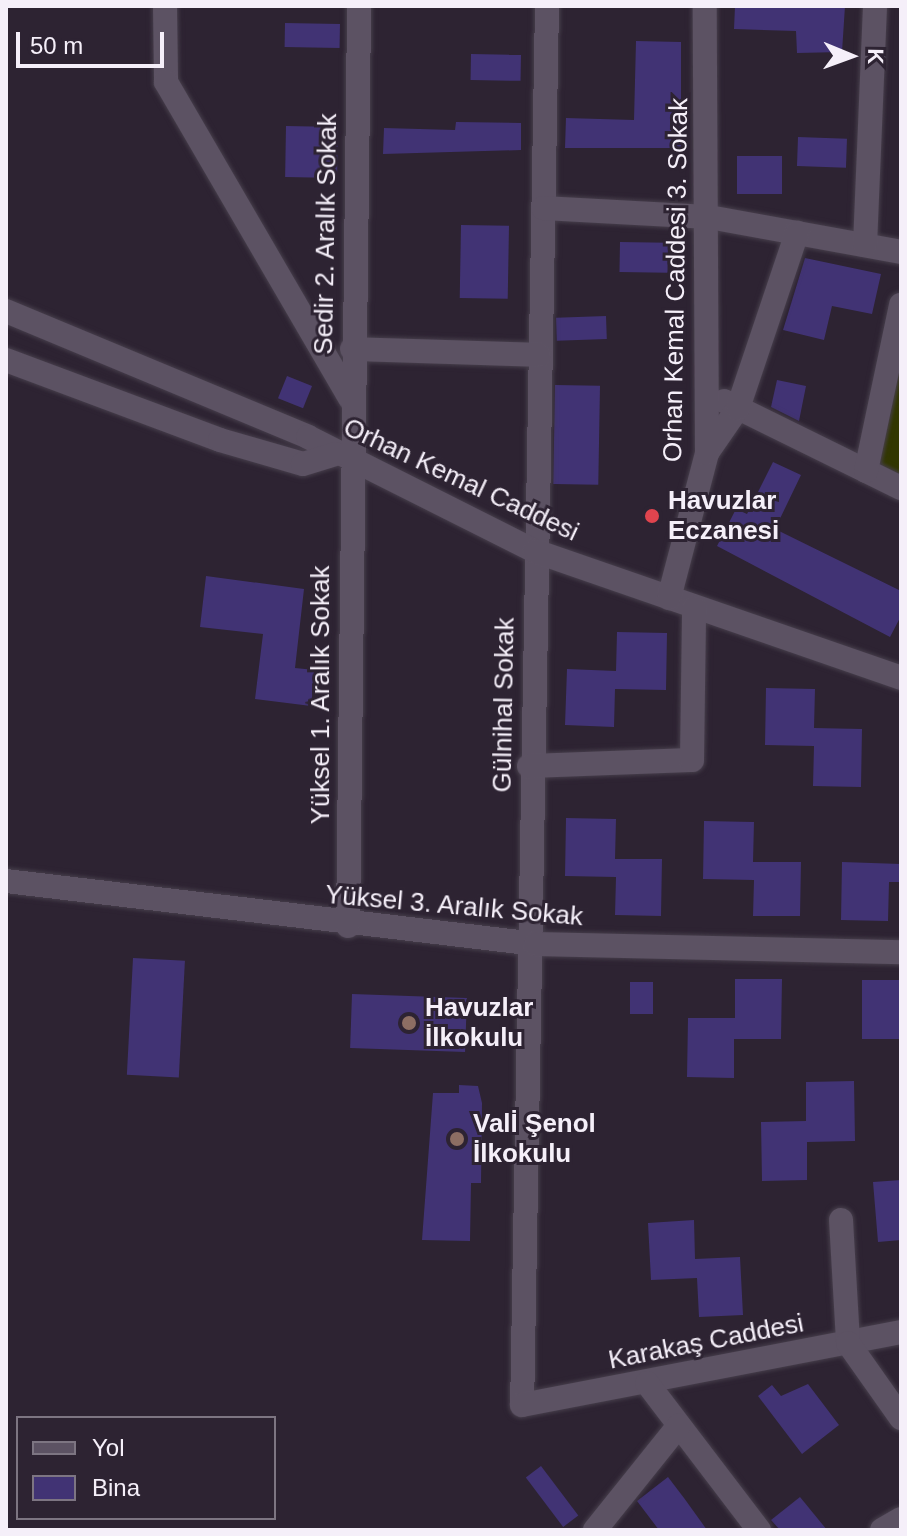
<!DOCTYPE html>
<html>
<head>
<meta charset="utf-8">
<style>
	body { margin:0 }
	#map { position:relative; width:907px; height:1536px; overflow:hidden; background:#2d2332; font-family:Arial,sans-serif }
	div>[style] { position:absolute }
	.green>* { inset:0; background:#323701 }
	.building>* { inset:0; background:#413374; transform-origin:0 0 }
	.roads { filter:drop-shadow(0 0 2px #463e4b) drop-shadow(0 0 2px #463e4b) }
	.minor>* { height:24px; margin:-12px; padding:0 12px; transform-origin:12px; border-radius:12px; background:#5c5263 }
	.dots>* { width:22px; height:22px; translate:-50% -50%; box-sizing:border-box; border:4px solid #2d2332; border-radius:50% }
	span { translate:-50% -50%; white-space:nowrap; text-align:center; line-height:1.15; -webkit-text-stroke:6px #2d2332; paint-order:stroke }
	.street-label { font-size:26px; color:#f5eff9 }
	.poi-label { font-size:26px; color:#f5eff9; font-weight:700 }
	.left { translate:0 -50%; text-align:left }
	.frame { position:absolute; inset:0; border:8px solid #f5eff9; pointer-events:none }
	.legend { position:absolute; left:16px; top:1416px; width:260px; height:104px; box-sizing:border-box; background:#2d2332; border:2px solid #7d7582; margin:0; padding:10px 14px; list-style:none; font-size:24px; color:#f5eff9 }
	.legend li { display:flex; align-items:center; gap:16px; height:40px }
	.legend b { width:40px; border:2px solid #7d7582 }
	.north { position:absolute; left:811px; top:16px; width:80px; height:80px; -webkit-text-stroke:6px #2d2332; paint-order:stroke; rotate:91deg; font-size:22px; font-weight:700; line-height:32px; text-align:center; color:#f5eff9 }
	.north::after { content:''; display:block; margin:auto; width:28px; height:36px; background:#f5eff9; clip-path:polygon(50% 0,100% 100%,50% 72%,0 100%) }
	.scale { position:absolute; left:16px; top:32px; width:148px; height:36px; box-sizing:border-box; border:4px solid #f5eff9; border-top:0; padding-left:10px; font-size:24px; line-height:28px; white-space:nowrap; color:#f5eff9; -webkit-text-stroke:6px #2d2332; paint-order:stroke }
</style>
</head>
<body>
<div id="map">
	<div class="green">
		<i style="clip-path:polygon(901px 349px,901px 480px,875px 468px)"></i>
	</div>
	<div class="building">
		<i style="clip-path:polygon(735px 6px,845px 6px,842px 52px,797px 53px,796px 31px,734px 29px)"></i>
		<i style="left:285px;top:23px;width:55px;height:24px;rotate:1deg"></i>
		<i style="clip-path:polygon(636px 41px,681px 42px,681px 148px,565px 148px,566px 118px,634px 120px)"></i>
		<i style="left:471px;top:54px;width:50px;height:26px;rotate:1deg"></i>
		<i style="clip-path:polygon(456px 122px,521px 123px,521px 150px,383px 154px,384px 128px,455px 130px)"></i>
		<i style="left:286px;top:126px;width:52px;height:51px;rotate:1deg"></i>
		<i style="left:798px;top:137px;width:49px;height:29px;rotate:2deg"></i>
		<i style="left:737px;top:156px;width:45px;height:38px"></i>
		<i style="left:461px;top:225px;width:48px;height:73px;rotate:1deg"></i>
		<i style="left:620px;top:242px;width:48px;height:30px;rotate:1deg"></i>
		<i style="clip-path:polygon(805px 258px,881px 274px,872px 314px,832px 306px,824px 340px,783px 330px)"></i>
		<i style="left:606px;top:316px;width:23px;height:50px;rotate:88deg"></i>
		<i style="left:287px;top:376px;width:27px;height:24px;rotate:22deg"></i>
		<i style="clip-path:polygon(777px 380px,806px 386px,799px 421px,771px 407px)"></i>
		<i style="left:555px;top:385px;width:45px;height:99px;rotate:1deg"></i>
		<i style="clip-path:polygon(773px 462px,801px 475px,775px 529px,901px 591px,901px 616px,890px 637px,717px 546px,736px 509px,747px 514px)"></i>
		<i style="clip-path:polygon(206px 576px,304px 589px,295px 668px,315px 670px,311px 706px,255px 699px,263px 634px,200px 627px)"></i>
		<i style="clip-path:polygon(617px 632px,667px 633px,666px 690px,615px 689px,614px 727px,565px 725px,567px 669px,616px 671px)"></i>
		<i style="clip-path:polygon(766px 688px,815px 689px,814px 728px,862px 729px,861px 787px,813px 786px,814px 746px,765px 745px)"></i>
		<i style="clip-path:polygon(566px 818px,616px 819px,615px 859px,662px 859px,661px 916px,615px 915px,616px 877px,565px 876px)"></i>
		<i style="clip-path:polygon(704px 821px,754px 822px,753px 862px,801px 862px,800px 916px,753px 916px,754px 880px,703px 879px)"></i>
		<i style="clip-path:polygon(842px 862px,901px 864px,901px 882px,889px 882px,888px 921px,841px 920px)"></i>
		<i style="left:133px;top:958px;width:52px;height:117px;rotate:3deg"></i>
		<i style="clip-path:polygon(735px 979px,782px 979px,781px 1039px,734px 1039px,734px 1078px,687px 1077px,688px 1018px,735px 1018px)"></i>
		<i style="left:862px;top:980px;width:39px;height:59px"></i>
		<i style="left:630px;top:982px;width:23px;height:32px"></i>
		<i style="left:352px;top:994px;width:115px;height:54px;rotate:2deg"></i>
		<i style="clip-path:polygon(854px 1081px,855px 1141px,807px 1142px,807px 1180px,762px 1181px,761px 1122px,806px 1121px,806px 1082px)"></i>
		<i style="clip-path:polygon(459px 1085px,478px 1086px,482px 1103px,481px 1183px,471px 1183px,470px 1241px,422px 1240px,433px 1093px,459px 1093px)"></i>
		<i style="clip-path:polygon(901px 1180px,901px 1240px,878px 1242px,873px 1182px)"></i>
		<i style="clip-path:polygon(694px 1220px,695px 1259px,740px 1257px,743px 1315px,699px 1317px,697px 1278px,651px 1280px,648px 1223px)"></i>
		<i style="clip-path:polygon(808px 1384px,839px 1425px,802px 1454px,758px 1396px,772px 1385px,781px 1396px)"></i>
		<i style="left:541px;top:1466px;width:62px;height:19px;rotate:53deg"></i>
		<i style="clip-path:polygon(668px 1477px,684px 1498px,707px 1530px,659px 1530px,637px 1501px)"></i>
		<i style="clip-path:polygon(800px 1497px,827px 1530px,780px 1530px,771px 1520px)"></i>
	</div>
	<div class="roads">
		<div class="minor">
			<i style="left:165px;top:6px;width:76px;rotate:89.2deg"></i>
			<i style="left:166px;top:82px;width:366px;rotate:59.8deg"></i>
			<i style="left:547px;top:6px;width:1399px;rotate:91.02deg"></i>
			<i style="left:522px;top:1405px;width:386px;rotate:-10.9deg"></i>
			<i style="left:543px;top:208px;width:166px;rotate:3.1deg"></i>
			<i style="left:709px;top:217px;width:195px;rotate:10.3deg"></i>
			<i style="left:865px;top:245px;width:239px;rotate:-87.6deg"></i>
			<i style="left:6px;top:311px;width:327px;rotate:22.6deg"></i>
			<i style="left:308px;top:437px;width:254px;rotate:26.7deg"></i>
			<i style="left:535px;top:551px;width:387px;rotate:19.1deg"></i>
			<i style="left:352px;top:349px;width:187px;rotate:1.8deg"></i>
			<i style="left:6px;top:360px;width:228px;rotate:20.5deg"></i>
			<i style="left:220px;top:440px;width:86px;rotate:16.1deg"></i>
			<i style="left:303px;top:464px;width:34px;rotate:-17deg"></i>
			<i style="left:724px;top:401px;width:197px;rotate:26.2deg"></i>
			<i style="left:707px;top:453px;width:55px;rotate:-55.4deg"></i>
			<i style="left:738px;top:408px;width:185px;rotate:-71.4deg"></i>
			<i style="left:866px;top:471px;width:170px;rotate:-78.1deg"></i>
			<i style="left:669px;top:598px;width:150px;rotate:-75.3deg"></i>
			<i style="left:707px;top:453px;width:447px;rotate:-90.3deg"></i>
			<i style="left:529px;top:766px;width:163px;rotate:-2.1deg"></i>
			<i style="left:692px;top:760px;width:152px;rotate:-89.2deg"></i>
			<i style="left:6px;top:881px;width:534px;rotate:6.78deg"></i>
			<i style="left:536px;top:944px;width:365px;rotate:1.3deg"></i>
			<i style="left:348px;top:926px;width:920px;rotate:-89.31deg"></i>
			<i style="left:841px;top:1220px;width:123px;rotate:86.7deg"></i>
			<i style="left:848px;top:1343px;width:92px;rotate:54.8deg"></i>
			<i style="left:647px;top:1383px;width:185px;rotate:52.7deg"></i>
			<i style="left:595px;top:1530px;width:134px;rotate:-51.3deg"></i>
			<i style="left:882px;top:1530px;width:22px;rotate:-30deg"></i>
		</div>
	</div>
	<div class="dots">
		<i style="left:652px;top:516px;background:#e0444e"></i>
		<i style="left:409px;top:1023px;background:#8d6e63"></i>
		<i style="left:457px;top:1139px;background:#8d6e63"></i>
	</div>
	<div class="street-label">
		<span style="left:326px;top:234px;rotate:-89deg">Sedir 2. Aralık Sokak</span>
		<span style="left:676px;top:280px;rotate:-89deg">Orhan Kemal Caddesi 3. Sokak</span>
		<span style="left:461px;top:480px;rotate:25deg">Orhan Kemal Caddesi</span>
		<span style="left:321px;top:695px;rotate:-90deg">Yüksel 1. Aralık Sokak</span>
		<span style="left:504px;top:705px;rotate:-89deg">Gülnihal Sokak</span>
		<span style="left:454px;top:906px;rotate:5deg">Yüksel 3. Aralık Sokak</span>
		<span style="left:706px;top:1342px;rotate:-11deg">Karakaş Caddesi</span>
	</div>
	<div class="poi-label">
		<span class="left" style="left:668px;top:516px">Havuzlar<br>Eczanesi</span>
		<span class="left" style="left:425px;top:1023px">Havuzlar<br>İlkokulu</span>
		<span class="left" style="left:473px;top:1139px">Valİ Şenol<br>İlkokulu</span>
	</div>
	<div class="frame"></div>
	<ul class="legend">
	<li><b style="height:10px;background:#5c5263"></b>Yol</li>
	<li><b style="height:22px;background:#413374"></b>Bina</li>
	</ul>
	<div class="north">K</div>
	<div class="scale">50 m</div>
</div>
</body>
</html>
